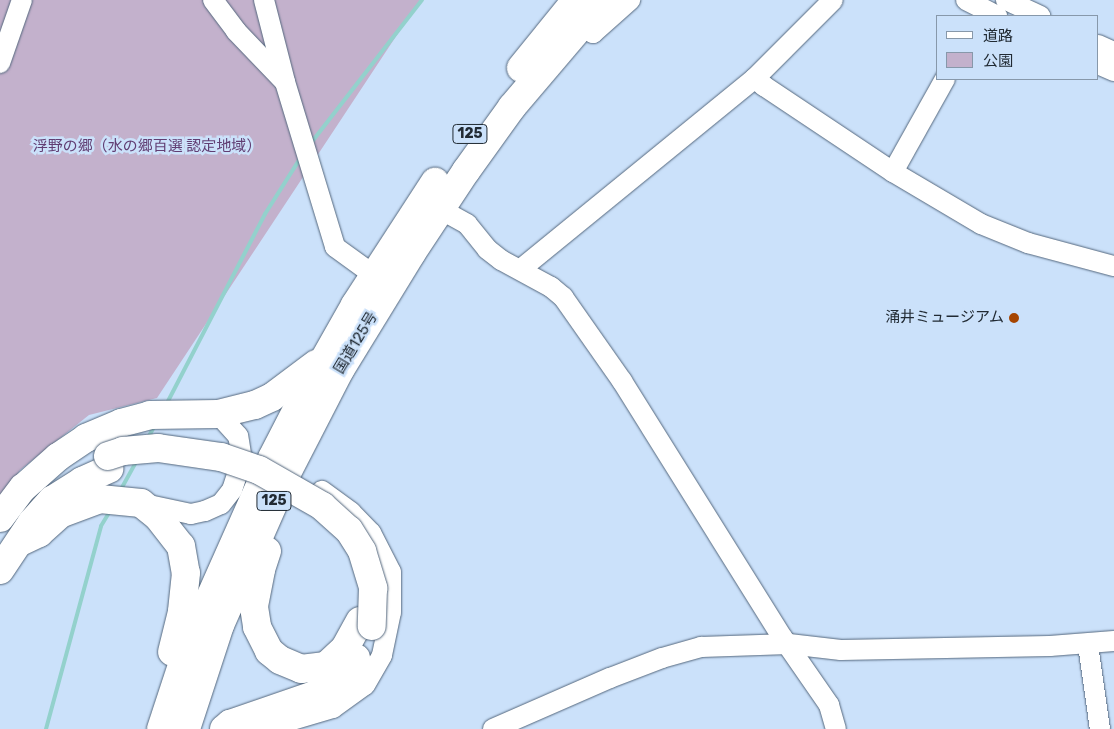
<!DOCTYPE html>
<html>
<head>
<meta charset="utf-8">
<style>
	body { margin:0 }
	#map { position:relative; width:1114px; height:729px; overflow:hidden; background:#cbe1fa; font-family:Rubik,"Noto Sans JP",sans-serif }
	div>[style] { position:absolute }
	.green>* { inset:0; background:#c3b1cc }
	.stream>* { height:4px; margin:-2px; padding:0 2px; transform-origin:2px; border-radius:2px; background:#93d1cc }
	.roads { filter:drop-shadow(0 0 1px #54677d) drop-shadow(0 0 1px #54677d) }
	.minor>* { height:20px; margin:-10px; padding:0 10px; transform-origin:10px; border-radius:10px; background:#fff }
	.highway>* { height:28px; margin:-14px; padding:0 14px; transform-origin:14px; border-radius:14px; background:#fff }
	.bridges { filter:drop-shadow(0 0 1px #54677d) drop-shadow(0 0 1px #54677d) }
	.highway-bridge>* { height:28px; margin:-14px; padding:0 14px; transform-origin:14px; border-radius:14px; background:#fff }
	.dots>* { width:14px; height:14px; translate:-50% -50%; box-sizing:border-box; border:2px solid #cbe1fa; border-radius:50% }
	span { translate:-50% -50%; white-space:nowrap; text-align:center; line-height:1.15; -webkit-text-stroke:5px #cbe1fa; paint-order:stroke }
	.shield-label span { padding:1px 4px; background:#cbe1fa; border:1px solid; border-radius:4px; -webkit-text-stroke-width:0 }
	.shield-label { font-size:14px; color:#212a33; font-weight:700 }
	.park-label { font-size:15px; color:#613e73 }
	.poi-label { font-size:15px; color:#212a33 }
	.right { translate:-100% -50%; text-align:right }
	.street-label { font-size:15px; color:#212a33 }
	.legend { position:absolute; left:936px; top:15px; width:162px; height:65px; box-sizing:border-box; background:#cbe1fa; border:1px solid #8798aa; margin:0; padding:6px 9px; list-style:none; font-size:15px; color:#212a33 }
	.legend li { display:flex; align-items:center; gap:10px; height:25px }
	.legend b { width:25px; border:1px solid #8798aa }
</style>
</head>
<body>
<div id="map">
	<div class="green">
		<i style="clip-path:polygon(0 0,420px 0,157px 398px,89px 415px,20px 470px,0 500px)"></i>
	</div>
	<div class="stream">
		<i style="left:311px;top:143px;width:181px;rotate:-52.2deg"></i>
		<i style="left:166px;top:405px;width:215px;rotate:-62.6deg"></i>
		<i style="left:265px;top:214px;width:67px;rotate:-57.7deg"></i>
		<i style="left:148px;top:438px;width:15px;rotate:-62deg"></i>
		<i style="left:120px;top:491px;width:35px;rotate:-61deg"></i>
		<i style="left:46px;top:729px;width:210px;rotate:-74.8deg"></i>
		<i style="left:101px;top:526px;width:17px;rotate:-59deg"></i>
	</div>
	<div class="roads">
		<div class="minor">
			<i style="left:213px;top:0;width:39px;rotate:53deg"></i>
			<i style="left:236px;top:31px;width:69px;rotate:46.2deg"></i>
			<i style="left:264px;top:0;width:85px;rotate:75.6deg"></i>
			<i style="left:285px;top:82px;width:172px;rotate:73.1deg"></i>
			<i style="left:335px;top:247px;width:62px;rotate:35.8deg"></i>
			<i style="left:966px;top:0;width:35px;rotate:27deg"></i>
			<i style="left:1006px;top:0;width:38px;rotate:25deg"></i>
			<i style="left:581px;top:26px;width:14px;rotate:30deg"></i>
			<i style="left:593px;top:33px;width:50px;rotate:-41.7deg"></i>
			<i style="left:1098px;top:45px;width:17px;rotate:24deg"></i>
			<i style="left:0;top:63px;width:67px;rotate:-70.8deg"></i>
			<i style="left:1098px;top:64px;width:17px;rotate:24deg"></i>
			<i style="left:755px;top:78px;width:12px;rotate:42deg"></i>
			<i style="left:764px;top:86px;width:155px;rotate:33.7deg"></i>
			<i style="left:893px;top:172px;width:102px;rotate:30.6deg"></i>
			<i style="left:981px;top:224px;width:51px;rotate:22deg"></i>
			<i style="left:1028px;top:243px;width:89px;rotate:15deg"></i>
			<i style="left:893px;top:172px;width:107px;rotate:-60.8deg"></i>
			<i style="left:440px;top:209px;width:31px;rotate:29deg"></i>
			<i style="left:467px;top:224px;width:32px;rotate:51deg"></i>
			<i style="left:487px;top:249px;width:18px;rotate:38deg"></i>
			<i style="left:501px;top:260px;width:57px;rotate:28.4deg"></i>
			<i style="left:551px;top:287px;width:16px;rotate:40deg"></i>
			<i style="left:563px;top:297px;width:103px;rotate:54.9deg"></i>
			<i style="left:622px;top:381px;width:302px;rotate:58deg"></i>
			<i style="left:782px;top:637px;width:83px;rotate:55.3deg"></i>
			<i style="left:829px;top:705px;width:25px;rotate:74deg"></i>
			<i style="left:521px;top:269px;width:302px;rotate:-39.2deg"></i>
			<i style="left:755px;top:78px;width:110px;rotate:-45deg"></i>
			<i style="left:144px;top:504px;width:48px;rotate:12deg"></i>
			<i style="left:191px;top:514px;width:14px;rotate:-12deg"></i>
			<i style="left:205px;top:511px;width:17px;rotate:-24deg"></i>
			<i style="left:221px;top:504px;width:18px;rotate:-52deg"></i>
			<i style="left:232px;top:490px;width:32px;rotate:-72deg"></i>
			<i style="left:242px;top:460px;width:24px;rotate:-99deg"></i>
			<i style="left:238px;top:436px;width:30px;rotate:-132deg"></i>
			<i style="left:1088px;top:645px;width:85px;rotate:81.9deg"></i>
			<i style="left:262px;top:729px;width:74px;rotate:-16.5deg"></i>
			<i style="left:333px;top:708px;width:39px;rotate:-36deg"></i>
			<i style="left:365px;top:685px;width:34px;rotate:-60deg"></i>
			<i style="left:382px;top:655px;width:44px;rotate:-78.2deg"></i>
			<i style="left:391px;top:612px;width:40px;rotate:-90deg"></i>
			<i style="left:391px;top:572px;width:44px;rotate:-117.1deg"></i>
			<i style="left:371px;top:533px;width:29px;rotate:-134deg"></i>
			<i style="left:351px;top:512px;width:36px;rotate:-144deg"></i>
			<i style="left:493px;top:729px;width:128px;rotate:-23.6deg"></i>
			<i style="left:610px;top:678px;width:56px;rotate:-21deg"></i>
			<i style="left:662px;top:658px;width:41px;rotate:-15.8deg"></i>
			<i style="left:701px;top:647px;width:88px;rotate:-2deg"></i>
			<i style="left:789px;top:644px;width:52px;rotate:6.6deg"></i>
			<i style="left:841px;top:650px;width:209px;rotate:-1.1deg"></i>
			<i style="left:1050px;top:646px;width:64px;rotate:-4.5deg"></i>
		</div>
		<div class="highway">
			<i style="left:521px;top:68px;width:87px;rotate:-51deg"></i>
			<i style="left:0;top:518px;width:38px;rotate:-53deg"></i>
			<i style="left:23px;top:488px;width:47px;rotate:-41.5deg"></i>
			<i style="left:58px;top:457px;width:34px;rotate:-34deg"></i>
			<i style="left:86px;top:438px;width:38px;rotate:-23deg"></i>
			<i style="left:121px;top:423px;width:30px;rotate:-15deg"></i>
			<i style="left:150px;top:415px;width:68px;rotate:-0.8deg"></i>
			<i style="left:218px;top:414px;width:38px;rotate:-14deg"></i>
			<i style="left:255px;top:405px;width:19px;rotate:-25deg"></i>
			<i style="left:272px;top:397px;width:55px;rotate:-36.9deg"></i>
			<i style="left:20px;top:542px;width:21px;rotate:-25deg"></i>
			<i style="left:39px;top:533px;width:28px;rotate:-42deg"></i>
			<i style="left:60px;top:514px;width:43px;rotate:-20.6deg"></i>
			<i style="left:100px;top:499px;width:41px;rotate:5.6deg"></i>
			<i style="left:141px;top:503px;width:22px;rotate:39deg"></i>
			<i style="left:158px;top:517px;width:37px;rotate:52deg"></i>
			<i style="left:181px;top:546px;width:27px;rotate:80deg"></i>
			<i style="left:186px;top:573px;width:39px;rotate:96deg"></i>
			<i style="left:182px;top:612px;width:41px;rotate:104deg"></i>
			<i style="left:267px;top:551px;width:20px;rotate:108deg"></i>
			<i style="left:261px;top:570px;width:38px;rotate:101deg"></i>
			<i style="left:254px;top:607px;width:20px;rotate:81deg"></i>
			<i style="left:257px;top:627px;width:27px;rotate:63deg"></i>
			<i style="left:269px;top:651px;width:14px;rotate:39deg"></i>
			<i style="left:280px;top:660px;width:23px;rotate:23deg"></i>
			<i style="left:301px;top:669px;width:25px;rotate:-7deg"></i>
			<i style="left:326px;top:666px;width:26px;rotate:-43deg"></i>
			<i style="left:345px;top:648px;width:31px;rotate:-61deg"></i>
			<i style="left:0;top:570px;width:58px;rotate:-56.3deg"></i>
			<i style="left:32px;top:522px;width:30px;rotate:-48deg"></i>
			<i style="left:52px;top:500px;width:36px;rotate:-32deg"></i>
			<i style="left:82px;top:481px;width:30px;rotate:-24deg"></i>
			<i style="left:161px;top:729px;width:86px;rotate:-71.8deg"></i>
			<i style="left:188px;top:647px;width:207px;rotate:-66deg"></i>
			<i style="left:272px;top:458px;width:76px;rotate:-62.8deg"></i>
			<i style="left:307px;top:390px;width:98px;rotate:-60.5deg"></i>
			<i style="left:355px;top:305px;width:147px;rotate:-57deg"></i>
			<i style="left:186px;top:729px;width:109px;rotate:-71.9deg"></i>
			<i style="left:220px;top:625px;width:166px;rotate:-66.2deg"></i>
			<i style="left:287px;top:473px;width:116px;rotate:-62.8deg"></i>
			<i style="left:340px;top:370px;width:136px;rotate:-58.5deg"></i>
			<i style="left:411px;top:254px;width:100px;rotate:-56.5deg"></i>
			<i style="left:466px;top:171px;width:79px;rotate:-54.3deg"></i>
			<i style="left:512px;top:107px;width:140px;rotate:-49.6deg"></i>
			<i style="left:224px;top:729px;width:8px;rotate:-40deg"></i>
			<i style="left:230px;top:724px;width:89px;rotate:-19deg"></i>
			<i style="left:314px;top:695px;width:32px;rotate:-32deg"></i>
			<i style="left:341px;top:678px;width:25px;rotate:-53deg"></i>
		</div>
	</div>
	<div class="bridges">
		<div class="highway-bridge">
			<i style="left:108px;top:456px;width:16px;rotate:-18deg"></i>
			<i style="left:123px;top:451px;width:35px;rotate:-5deg"></i>
			<i style="left:158px;top:448px;width:64px;rotate:8.1deg"></i>
			<i style="left:221px;top:457px;width:40px;rotate:18.9deg"></i>
			<i style="left:259px;top:470px;width:73px;rotate:29.7deg"></i>
			<i style="left:322px;top:506px;width:36px;rotate:42deg"></i>
			<i style="left:349px;top:530px;width:25px;rotate:58deg"></i>
			<i style="left:362px;top:551px;width:39px;rotate:73deg"></i>
			<i style="left:373px;top:588px;width:38px;rotate:92deg"></i>
		</div>
	</div>
	<div class="dots">
		<i style="left:1014px;top:318px;background:#a64500"></i>
	</div>
	<div class="shield-label">
		<span style="left:470px;top:134px">125</span>
		<span style="left:274px;top:501px">125</span>
	</div>
	<div class="park-label">
		<span style="left:147px;top:147px">浮野の郷（水の郷百選 認定地域）</span>
	</div>
	<div class="poi-label">
		<span class="right" style="left:1004px;top:318px">涌井ミュージアム</span>
	</div>
	<div class="street-label">
		<span style="left:356px;top:343px;rotate:-59deg">国道125号</span>
	</div>
	<ul class="legend">
	<li><b style="height:6px;background:#fff"></b>道路</li>
	<li><b style="height:14px;background:#c3b1cc"></b>公園</li>
	</ul>
</div>
</body>
</html>
